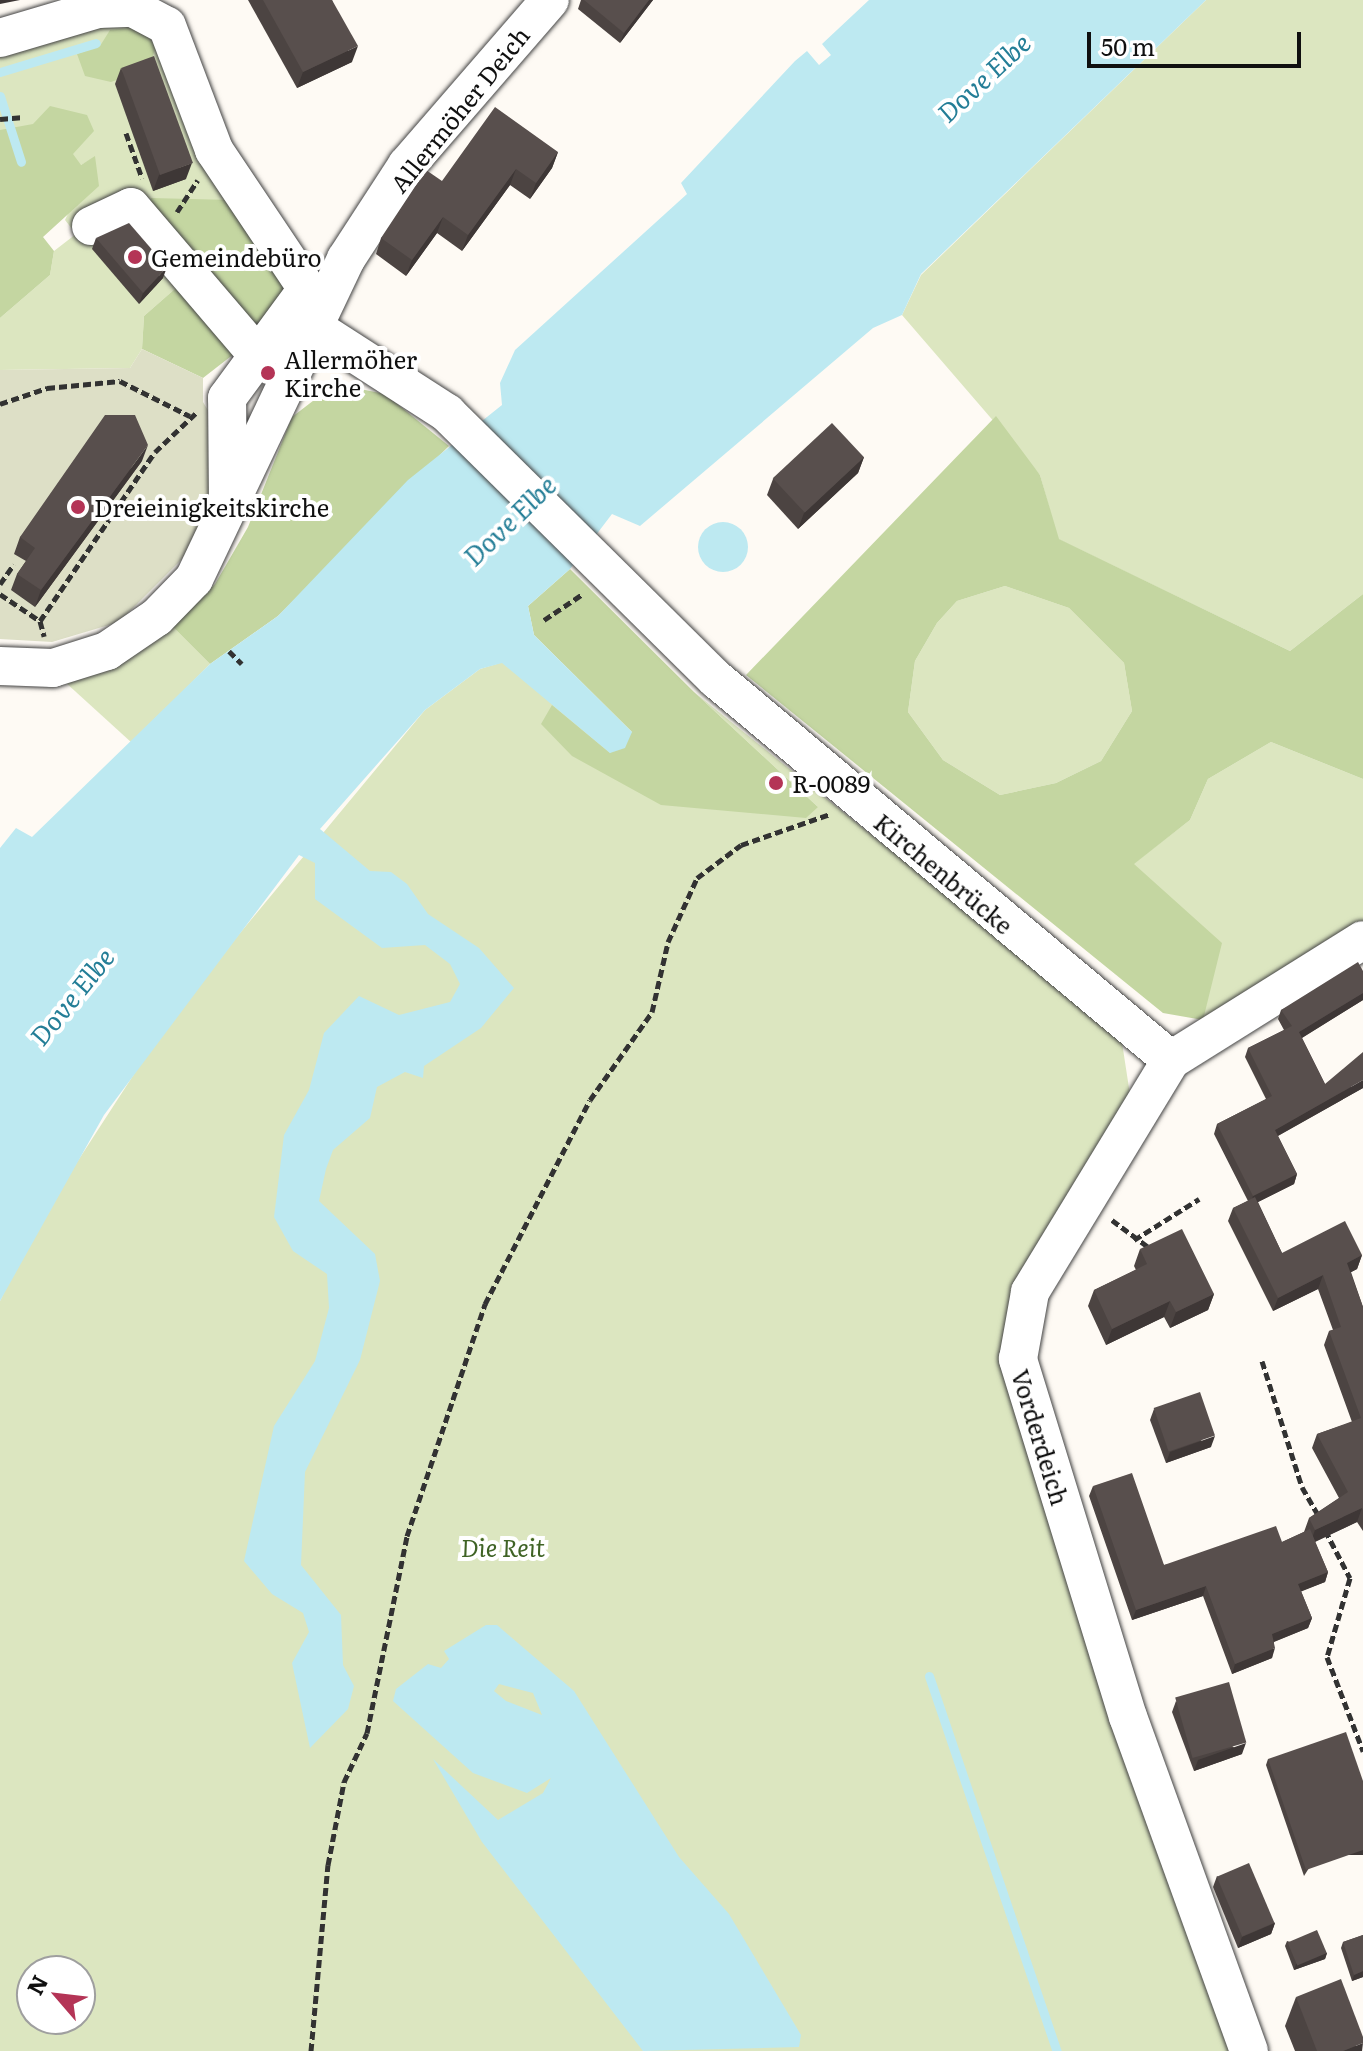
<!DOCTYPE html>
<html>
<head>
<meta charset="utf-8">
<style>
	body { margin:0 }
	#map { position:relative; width:1363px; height:2051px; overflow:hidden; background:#fefaf4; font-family:Literata,serif }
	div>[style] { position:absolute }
	.green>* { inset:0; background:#dce6c0 }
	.forest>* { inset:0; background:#c4d6a1 }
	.cemetery>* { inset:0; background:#dddfc6 }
	.water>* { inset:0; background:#bde9f1 }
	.round { border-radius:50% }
	.stream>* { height:9px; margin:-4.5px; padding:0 4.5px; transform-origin:4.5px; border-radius:4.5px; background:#bde9f1 }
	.path>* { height:5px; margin-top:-2.5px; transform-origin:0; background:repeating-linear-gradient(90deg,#323232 0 8px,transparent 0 12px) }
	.roads { filter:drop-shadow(0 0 2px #434343) drop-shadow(0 0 2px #434343) }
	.minor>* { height:38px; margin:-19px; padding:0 19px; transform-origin:19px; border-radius:19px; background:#fff }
	.wall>* { inset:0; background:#4c4442 }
	.shaded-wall>* { inset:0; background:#3e3736; transform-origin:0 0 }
	.building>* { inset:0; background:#584f4d; transform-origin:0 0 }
	.dots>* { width:22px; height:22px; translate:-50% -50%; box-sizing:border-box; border:4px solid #fff; border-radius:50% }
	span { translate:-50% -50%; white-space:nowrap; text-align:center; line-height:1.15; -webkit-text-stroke:8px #fff; paint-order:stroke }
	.street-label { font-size:24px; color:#101010 }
	.poi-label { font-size:24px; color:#101010 }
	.left { translate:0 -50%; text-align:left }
	.park-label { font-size:24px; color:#3f6325; font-style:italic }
	.water-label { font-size:26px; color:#247e97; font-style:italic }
	.north { position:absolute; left:16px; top:1955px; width:80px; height:80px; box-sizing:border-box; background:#fff; border:2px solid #9f9f9f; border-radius:50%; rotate:298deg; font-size:22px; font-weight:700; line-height:32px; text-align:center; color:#101010 }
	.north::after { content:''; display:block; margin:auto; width:28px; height:36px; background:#b43456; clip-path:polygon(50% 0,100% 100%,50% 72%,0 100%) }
	.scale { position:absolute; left:1087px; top:32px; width:214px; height:36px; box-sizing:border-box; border:4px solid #101010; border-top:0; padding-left:10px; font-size:24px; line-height:28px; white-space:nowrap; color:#101010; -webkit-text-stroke:6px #fff; paint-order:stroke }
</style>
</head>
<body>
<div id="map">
	<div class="green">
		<i style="clip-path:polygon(1206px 0,1363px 0,1363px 594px,1290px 651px,1058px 539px,1040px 475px,902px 315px,921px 275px)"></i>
		<i style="clip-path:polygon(111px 18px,159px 36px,231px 200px,193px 273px,144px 316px,142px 349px,130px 368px,0 370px,0 318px,50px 275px,54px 251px,76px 234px,65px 220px,95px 157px,81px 165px,0 175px,0 52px)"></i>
		<i style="clip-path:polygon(1005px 586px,1069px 608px,1124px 663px,1132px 711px,1101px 761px,1056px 783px,1000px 795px,943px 760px,908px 712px,915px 661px,937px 623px,957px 601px)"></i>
		<i style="clip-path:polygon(173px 627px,210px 664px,132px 743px,65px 682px)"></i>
		<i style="clip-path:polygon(evenodd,503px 662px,632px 732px,818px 807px,694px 692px,1121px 1036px,1131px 1101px,1005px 1358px,1235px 2051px,0 2051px,0 1301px,35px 1227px,173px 1014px,425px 710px,480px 669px,503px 662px,32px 1971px,80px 1971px,80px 2019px,32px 2019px,32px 1971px)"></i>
		<i style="clip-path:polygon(1271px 742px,1363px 779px,1363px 927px,1203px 1020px,1133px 864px,1190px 820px,1208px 779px)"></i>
	</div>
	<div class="forest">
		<i style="clip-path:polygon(139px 27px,156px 46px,149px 68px,111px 82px,85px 76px,77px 54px,100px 46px,110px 30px)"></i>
		<i style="clip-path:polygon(50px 106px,87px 115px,94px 131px,73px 154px,81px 165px,95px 156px,99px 186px,43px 237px,54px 251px,50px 275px,0 318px,0 130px,33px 124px)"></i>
		<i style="clip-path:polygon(151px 198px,231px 200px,290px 288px,248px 343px,203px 378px,142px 349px,144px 316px,193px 273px,143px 215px)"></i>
		<i style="clip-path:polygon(335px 384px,385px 394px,449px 446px,278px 616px,210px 664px,173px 627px,215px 584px,248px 527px,292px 417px)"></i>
		<i style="clip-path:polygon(evenodd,996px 416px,1040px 475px,1059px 539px,1290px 651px,1363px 594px,1363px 779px,1271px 742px,1208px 779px,1190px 820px,1134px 864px,1222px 943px,1203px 1020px,1163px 1013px,746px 675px,996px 416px,1005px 586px,1069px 608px,1124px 663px,1132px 711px,1101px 761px,1056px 783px,1000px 795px,943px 760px,908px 712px,915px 661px,937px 623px,957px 601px,1005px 586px)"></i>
		<i style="clip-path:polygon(570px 569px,694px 692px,818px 807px,806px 818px,661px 805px,572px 756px,541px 724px,552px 705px,610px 753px,632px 732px,534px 635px,528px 606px)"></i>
	</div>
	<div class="cemetery">
		<i style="clip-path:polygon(142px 349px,203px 378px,203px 402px,218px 427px,216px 500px,188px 553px,119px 622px,52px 642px,0 639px,0 370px,130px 368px)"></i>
	</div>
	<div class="water">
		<i style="clip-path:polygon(869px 0,1206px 0,921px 274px,902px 315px,873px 328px,640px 526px,612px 514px,570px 569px,528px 606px,534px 635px,632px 732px,625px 748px,610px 753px,502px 663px,480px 669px,425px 710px,320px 829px,370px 871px,391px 872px,407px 884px,428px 914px,479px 948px,514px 988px,481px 1028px,424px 1066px,423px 1078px,405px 1072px,377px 1087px,370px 1118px,333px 1150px,326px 1169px,319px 1201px,375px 1254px,380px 1281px,360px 1360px,305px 1472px,301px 1565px,341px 1615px,343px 1665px,354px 1686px,348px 1709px,310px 1748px,292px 1663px,309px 1632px,303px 1613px,272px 1594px,244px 1561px,274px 1426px,315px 1361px,329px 1308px,327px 1274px,293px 1251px,274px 1217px,284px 1135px,309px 1090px,324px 1033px,359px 996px,399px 1015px,450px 1002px,460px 984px,450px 964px,425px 945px,382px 948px,315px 899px,315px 863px,299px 855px,104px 1115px,0 1301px,0 848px,16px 828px,32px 837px,210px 664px,278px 616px,408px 480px,502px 405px,500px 383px,515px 350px,687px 194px,681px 183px,795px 61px,807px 51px,819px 65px,831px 55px,822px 44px)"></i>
		<i class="round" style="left:698px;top:522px;width:50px;height:50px"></i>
		<i style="clip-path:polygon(evenodd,486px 1625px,497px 1625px,574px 1691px,679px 1857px,729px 1914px,801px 2035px,799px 2047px,643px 2051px,482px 1842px,433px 1759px,498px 1820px,543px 1793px,551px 1778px,527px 1793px,473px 1773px,393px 1701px,396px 1689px,428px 1664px,441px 1668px,449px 1659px,444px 1651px,486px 1625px,499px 1684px,533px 1693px,542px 1715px,506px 1701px,494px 1691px,499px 1684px)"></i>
	</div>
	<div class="stream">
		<i style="left:0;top:72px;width:100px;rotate:-16.8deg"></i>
		<i style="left:0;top:96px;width:69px;rotate:72.3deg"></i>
		<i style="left:929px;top:1676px;width:396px;rotate:71.2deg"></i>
	</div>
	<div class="path">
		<i style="left:0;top:119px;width:21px;rotate:-5deg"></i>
		<i style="left:126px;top:133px;width:48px;rotate:70.4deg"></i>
		<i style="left:177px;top:212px;width:38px;rotate:-57deg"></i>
		<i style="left:0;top:404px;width:50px;rotate:-18.8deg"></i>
		<i style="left:47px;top:388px;width:73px;rotate:-5.5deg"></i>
		<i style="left:120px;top:381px;width:78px;rotate:26.6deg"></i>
		<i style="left:0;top:584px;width:24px;rotate:-55deg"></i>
		<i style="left:0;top:594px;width:48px;rotate:34deg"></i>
		<i style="left:40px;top:621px;width:16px;rotate:75deg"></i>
		<i style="left:544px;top:620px;width:45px;rotate:-34deg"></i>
		<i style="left:40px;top:621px;width:204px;rotate:-55.8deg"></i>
		<i style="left:155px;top:452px;width:58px;rotate:-43.6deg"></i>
		<i style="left:229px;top:651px;width:18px;rotate:45deg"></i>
		<i style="left:1112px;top:1220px;width:49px;rotate:36.6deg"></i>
		<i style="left:1134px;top:1240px;width:77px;rotate:-32.2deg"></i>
		<i style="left:1262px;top:1361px;width:132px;rotate:72.4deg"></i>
		<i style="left:1302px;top:1487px;width:34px;rotate:60deg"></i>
		<i style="left:1325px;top:1530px;width:54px;rotate:62.5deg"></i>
		<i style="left:1350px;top:1578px;width:82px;rotate:106.2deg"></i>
		<i style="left:1327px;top:1657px;width:101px;rotate:69deg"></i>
		<i style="left:311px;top:2051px;width:187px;rotate:-84.8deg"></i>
		<i style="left:328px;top:1865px;width:85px;rotate:-79.1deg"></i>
		<i style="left:344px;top:1782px;width:54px;rotate:-64.9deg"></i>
		<i style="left:367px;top:1733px;width:201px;rotate:-78.5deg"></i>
		<i style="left:407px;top:1536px;width:245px;rotate:-71.4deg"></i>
		<i style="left:485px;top:1304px;width:229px;rotate:-62.8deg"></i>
		<i style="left:590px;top:1100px;width:108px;rotate:-54.8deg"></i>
		<i style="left:652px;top:1012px;width:72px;rotate:-77.1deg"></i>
		<i style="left:668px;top:942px;width:70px;rotate:-65.6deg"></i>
		<i style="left:697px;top:878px;width:55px;rotate:-36.9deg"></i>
		<i style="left:741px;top:845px;width:94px;rotate:-19.2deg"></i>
	</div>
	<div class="roads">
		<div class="minor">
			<i style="left:0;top:38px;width:102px;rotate:-16.5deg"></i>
			<i style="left:98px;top:9px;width:35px;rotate:-2deg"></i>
			<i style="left:133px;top:8px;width:38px;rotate:28deg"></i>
			<i style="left:167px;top:26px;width:133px;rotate:69.2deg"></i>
			<i style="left:214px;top:150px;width:167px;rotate:56.2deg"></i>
			<i style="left:307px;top:289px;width:22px;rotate:34deg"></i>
			<i style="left:91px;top:226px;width:44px;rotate:-25.4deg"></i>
			<i style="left:131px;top:207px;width:191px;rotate:49.5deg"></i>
			<i style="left:312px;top:326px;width:161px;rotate:32.8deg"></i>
			<i style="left:447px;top:413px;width:378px;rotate:44.7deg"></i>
			<i style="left:716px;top:679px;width:593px;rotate:39.94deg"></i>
			<i style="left:228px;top:503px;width:105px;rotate:-90.5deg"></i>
			<i style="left:227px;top:398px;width:135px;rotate:-53.7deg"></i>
			<i style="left:0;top:666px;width:53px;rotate:2.2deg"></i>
			<i style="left:53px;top:668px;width:57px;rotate:-17.5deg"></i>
			<i style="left:107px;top:651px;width:60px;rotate:-34.2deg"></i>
			<i style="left:157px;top:617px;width:53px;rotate:-45.8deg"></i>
			<i style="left:194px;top:579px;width:354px;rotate:-64.6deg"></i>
			<i style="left:346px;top:259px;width:112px;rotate:-57deg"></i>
			<i style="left:407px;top:165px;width:218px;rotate:-49.1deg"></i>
			<i style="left:1249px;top:2051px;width:355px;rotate:-109.9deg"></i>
			<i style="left:1128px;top:1717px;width:375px;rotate:-107.1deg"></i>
			<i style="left:1018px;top:1359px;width:68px;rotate:-79.8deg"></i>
			<i style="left:1030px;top:1292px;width:271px;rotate:-58.7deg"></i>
			<i style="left:1171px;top:1060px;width:226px;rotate:-32deg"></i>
		</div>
	</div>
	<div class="wall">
		<i style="clip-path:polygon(248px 0,332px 0,352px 62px,297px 88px)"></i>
		<i style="clip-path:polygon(581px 0,653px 0,620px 43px,578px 9px)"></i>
		<i style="clip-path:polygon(121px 68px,186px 179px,153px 191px,115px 84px)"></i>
		<i style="clip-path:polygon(558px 152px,552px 168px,530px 199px,510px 185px,462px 251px,437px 233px,406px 276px,376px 254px,381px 238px,442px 181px)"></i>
		<i style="clip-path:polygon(96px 238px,163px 278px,139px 304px,92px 249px)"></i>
		<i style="clip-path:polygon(864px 457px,858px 473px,798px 529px,767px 495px,773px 479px)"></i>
		<i style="clip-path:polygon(142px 461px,35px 607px,11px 590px,17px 574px,26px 561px,14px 554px,20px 537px)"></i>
		<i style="clip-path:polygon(1363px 971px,1363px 1000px,1302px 1038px,1325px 1084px,1363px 1088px,1278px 1136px,1297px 1174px,1294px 1184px,1258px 1202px,1282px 1253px,1362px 1255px,1357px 1269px,1351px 1272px,1363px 1307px,1363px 1531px,1357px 1522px,1315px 1542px,1328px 1572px,1325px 1582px,1301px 1591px,1312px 1618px,1308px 1628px,1274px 1642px,1272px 1658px,1232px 1674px,1203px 1596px,1132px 1620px,1089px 1496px,1093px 1486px,1164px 1565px,1282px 1542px,1304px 1532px,1309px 1518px,1339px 1498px,1312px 1448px,1317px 1434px,1352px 1422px,1324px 1345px,1329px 1331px,1333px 1330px,1318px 1289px,1273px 1311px,1228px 1221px,1233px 1208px,1248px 1201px,1214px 1134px,1217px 1124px,1266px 1099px,1245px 1057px,1248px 1048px,1284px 1030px,1278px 1019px,1281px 1010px)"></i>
		<i style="clip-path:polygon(1140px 1249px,1214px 1294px,1208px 1310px,1170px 1328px,1164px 1317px,1106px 1345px,1088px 1306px,1094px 1290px,1136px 1270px,1134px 1266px)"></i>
		<i style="clip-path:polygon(1154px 1409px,1211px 1447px,1166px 1463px,1150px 1420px)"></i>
		<i style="clip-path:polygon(1176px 1701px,1242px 1754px,1194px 1771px,1172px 1712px)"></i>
		<i style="clip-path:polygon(1268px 1759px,1363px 1781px,1304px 1876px,1266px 1765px)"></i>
		<i style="clip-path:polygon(1217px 1876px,1275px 1923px,1271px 1934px,1238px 1948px,1213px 1887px)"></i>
		<i style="clip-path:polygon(1363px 1935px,1363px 1977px,1352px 1981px,1341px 1948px,1343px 1942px)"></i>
		<i style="clip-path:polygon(1287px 1941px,1327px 1953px,1325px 1959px,1294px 1970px,1285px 1946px)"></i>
		<i style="clip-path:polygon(1296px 1997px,1362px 2051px,1295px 2051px,1285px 2026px)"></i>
	</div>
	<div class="shaded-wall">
		<i style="clip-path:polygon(0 0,20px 0,0 4px)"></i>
		<i style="clip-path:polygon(649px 0,653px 0,620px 43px,624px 33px)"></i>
		<i style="clip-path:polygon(358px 46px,352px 62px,297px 88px,303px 72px)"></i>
		<i style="clip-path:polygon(558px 152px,552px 168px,530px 199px,536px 183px)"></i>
		<i style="clip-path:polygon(192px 163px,186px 179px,153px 191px,159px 175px)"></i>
		<i style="clip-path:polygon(516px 169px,510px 185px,462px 251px,468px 235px)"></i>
		<i style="clip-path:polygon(443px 217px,437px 233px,406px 276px,412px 260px)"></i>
		<i style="clip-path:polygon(167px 267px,163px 278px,139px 304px,143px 293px)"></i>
		<i style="clip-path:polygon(148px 445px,142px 461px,35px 607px,41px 590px)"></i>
		<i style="clip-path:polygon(864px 457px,858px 473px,798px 529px,804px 513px)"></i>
		<i style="clip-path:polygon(1363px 993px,1363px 1000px,1295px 1042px,1299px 1032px)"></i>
		<i style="clip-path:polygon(1363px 1080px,1363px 1088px,1272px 1139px,1275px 1130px)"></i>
		<i style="clip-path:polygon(1297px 1174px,1294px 1184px,1250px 1206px,1253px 1196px)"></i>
		<i style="clip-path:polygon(1362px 1255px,1357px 1269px,1342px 1277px,1347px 1263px)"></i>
		<i style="clip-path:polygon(1323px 1275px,1318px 1289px,1273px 1311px,1278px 1298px)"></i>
		<i style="clip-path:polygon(1214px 1294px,1208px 1310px,1170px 1328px,1176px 1312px)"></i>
		<i style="clip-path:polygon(1170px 1301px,1164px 1317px,1106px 1345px,1112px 1329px)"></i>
		<i style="clip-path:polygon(1215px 1436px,1211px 1447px,1166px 1463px,1170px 1452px)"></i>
		<i style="clip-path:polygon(1362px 1508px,1357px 1522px,1310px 1544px,1315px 1530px)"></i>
		<i style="clip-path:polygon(1328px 1572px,1325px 1582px,1295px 1594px,1298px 1584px)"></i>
		<i style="clip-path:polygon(1206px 1586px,1203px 1596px,1132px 1620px,1136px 1610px)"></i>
		<i style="clip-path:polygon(1312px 1618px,1308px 1628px,1268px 1644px,1272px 1634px)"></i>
		<i style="clip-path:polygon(1275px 1648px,1272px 1658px,1232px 1674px,1235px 1664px)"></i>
		<i style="clip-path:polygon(1246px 1743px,1242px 1754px,1194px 1771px,1198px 1760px)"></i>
		<i style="left:1363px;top:1850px;width:5px;height:60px;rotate:90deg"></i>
		<i style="clip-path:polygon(1275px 1923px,1271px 1934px,1238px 1948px,1242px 1937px)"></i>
		<i style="clip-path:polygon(1327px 1953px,1325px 1959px,1294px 1970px,1296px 1964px)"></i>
		<i style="clip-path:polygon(1363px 1971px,1363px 1977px,1352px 1981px,1354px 1975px)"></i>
		<i style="clip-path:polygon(1363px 2043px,1362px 2051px,1343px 2051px)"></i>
	</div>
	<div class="building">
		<i style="clip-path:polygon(263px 0,332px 0,358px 46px,303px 72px)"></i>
		<i style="clip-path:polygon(584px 0,649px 0,624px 33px)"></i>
		<i style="left:154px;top:56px;width:114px;height:35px;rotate:70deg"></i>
		<i style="clip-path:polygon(495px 107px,558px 152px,536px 183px,516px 169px,468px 235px,443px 217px,412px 260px,381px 238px,426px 170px,442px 181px)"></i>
		<i style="clip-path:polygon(129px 223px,167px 267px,143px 293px,96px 238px)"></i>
		<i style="clip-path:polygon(105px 415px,135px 415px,148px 445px,41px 590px,17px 574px,35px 548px,20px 537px)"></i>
		<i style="left:832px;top:423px;width:47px;height:81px;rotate:47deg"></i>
		<i style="clip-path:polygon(1358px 962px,1363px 971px,1363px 993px,1299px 1032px,1325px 1084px,1363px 1052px,1363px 1080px,1275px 1130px,1297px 1174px,1253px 1196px,1217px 1124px,1272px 1096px,1248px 1048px,1292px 1026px,1281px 1010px)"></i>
		<i style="clip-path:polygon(1255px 1197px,1282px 1253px,1345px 1221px,1362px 1255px,1347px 1263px,1363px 1307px,1363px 1510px,1362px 1508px,1315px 1530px,1309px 1518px,1348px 1492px,1317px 1434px,1361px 1418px,1329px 1331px,1341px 1327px,1323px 1275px,1278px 1298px,1233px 1208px)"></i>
		<i style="clip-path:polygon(1182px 1229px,1214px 1294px,1176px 1312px,1170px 1301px,1112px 1329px,1094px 1290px,1147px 1264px,1140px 1249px)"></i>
		<i style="left:1200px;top:1392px;width:46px;height:49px;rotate:71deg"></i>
		<i style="clip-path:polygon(1132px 1473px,1164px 1565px,1276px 1526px,1282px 1542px,1310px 1529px,1328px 1572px,1298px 1584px,1312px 1618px,1272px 1634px,1275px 1648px,1235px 1664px,1206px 1586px,1136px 1610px,1093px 1486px)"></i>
		<i style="left:1229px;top:1682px;width:63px;height:56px;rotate:74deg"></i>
		<i style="clip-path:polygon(1346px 1732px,1363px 1781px,1363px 1850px,1306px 1870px,1268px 1759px)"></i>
		<i style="left:1249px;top:1863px;width:65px;height:35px;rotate:67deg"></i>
		<i style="left:1317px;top:1930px;width:25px;height:32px;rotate:67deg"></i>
		<i style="clip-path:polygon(1363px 1935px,1363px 1971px,1354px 1975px,1343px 1942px)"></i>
		<i style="clip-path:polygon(1341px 1979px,1363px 2037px,1363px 2043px,1343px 2051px,1317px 2051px,1296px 1997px)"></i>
	</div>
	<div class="dots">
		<i style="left:135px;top:257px;background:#b43456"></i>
		<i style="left:268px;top:373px;background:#b43456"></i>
		<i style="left:78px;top:507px;background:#b43456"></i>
		<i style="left:776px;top:783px;background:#b43456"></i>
	</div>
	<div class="street-label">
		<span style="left:459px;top:109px;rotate:-51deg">Allermöher Deich</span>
		<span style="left:944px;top:873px;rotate:40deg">Kirchenbrücke</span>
		<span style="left:1041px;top:1437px;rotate:73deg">Vorderdeich</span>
	</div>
	<div class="poi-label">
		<span class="left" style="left:151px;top:257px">Gemeindebüro</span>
		<span class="left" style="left:284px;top:373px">Allermöher<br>Kirche</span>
		<span class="left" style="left:94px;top:507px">Dreieinigkeitskirche</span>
		<span class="left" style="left:792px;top:783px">R-0089</span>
	</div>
	<div class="park-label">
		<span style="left:503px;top:1547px">Die Reit</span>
	</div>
	<div class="water-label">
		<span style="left:983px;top:77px;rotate:-43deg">Dove Elbe</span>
		<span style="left:509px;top:520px;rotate:-44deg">Dove Elbe</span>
		<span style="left:71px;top:996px;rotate:-51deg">Dove Elbe</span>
	</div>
	<div class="north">N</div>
	<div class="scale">50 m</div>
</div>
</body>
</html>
